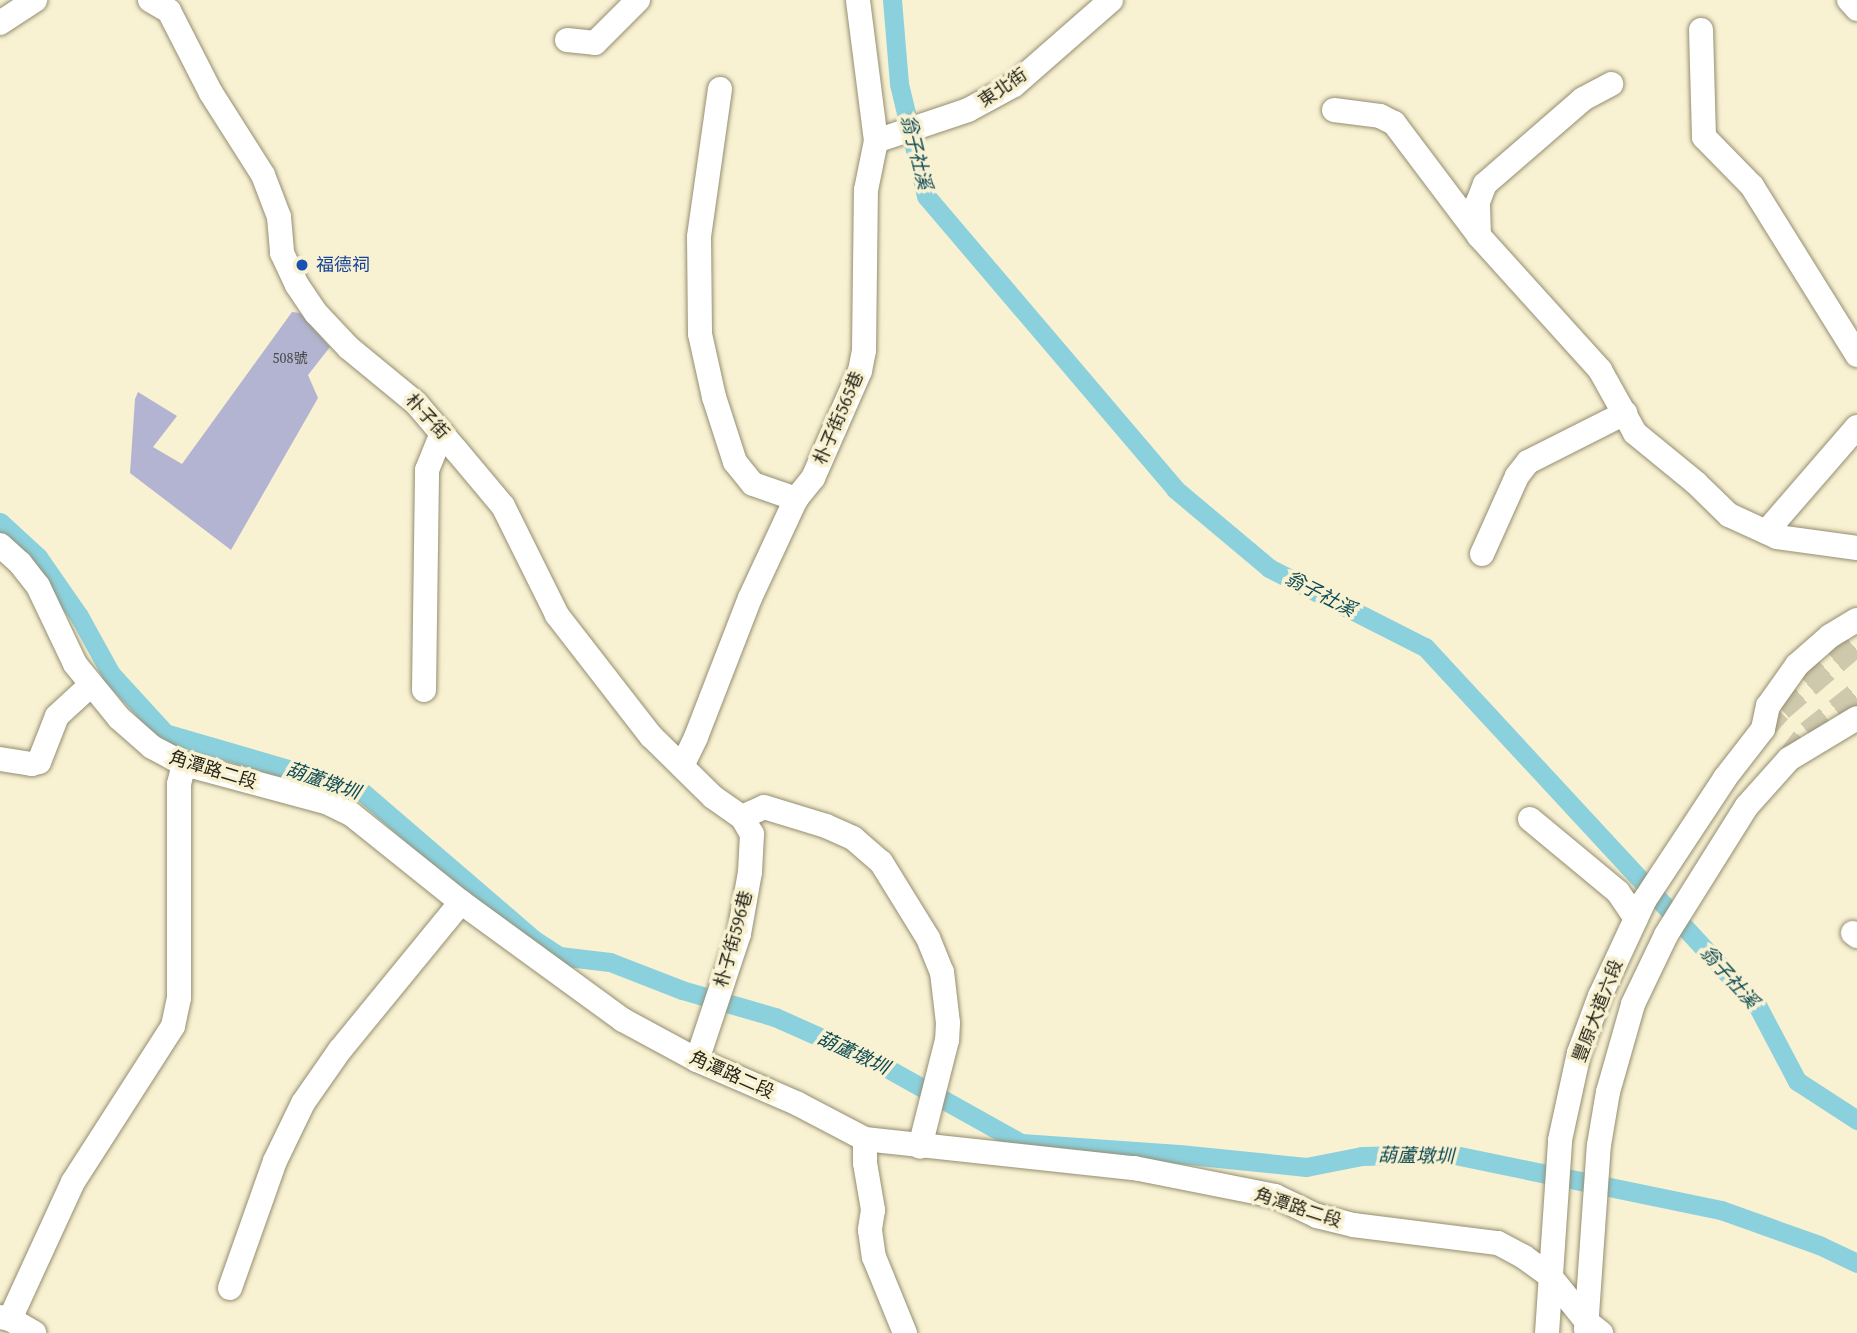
<!DOCTYPE html>
<html>
<head>
<meta charset="utf-8">
<style>
	body { margin:0 }
	#map { position:relative; width:1857px; height:1333px; overflow:hidden; background:#f8f1d2; font-family:"Source Serif 4","Noto Sans TC",serif }
	div>[style] { position:absolute }
	.canal>* { height:19px; margin:-9.5px; padding:0 9.5px; transform-origin:9.5px; border-radius:9.5px; background:#8bd0dd }
	.building>* { inset:0; background:#b2b4d1 }
	.minor-tunnel>* { height:24px; margin-top:-12px; transform-origin:0; background:repeating-linear-gradient(90deg,#cec8ad 0 24px,transparent 0 36px) }
	.roads { filter:drop-shadow(0 0 2px #948e71) drop-shadow(0 0 2px #948e71) }
	.minor>* { height:24px; margin:-12px; padding:0 12px; transform-origin:12px; border-radius:12px; background:#fff }
	.dots>* { width:19px; height:19px; translate:-50% -50%; box-sizing:border-box; border:4px solid #f8f1d2; border-radius:50% }
	span { translate:-50% -50%; white-space:nowrap; text-align:center; line-height:1.15; -webkit-text-stroke:7px #f8f1d2; paint-order:stroke }
	.number-label { font-size:14px; color:#484746 }
	.number-label span { -webkit-text-stroke-width:0 }
	.street-label { font-size:18px; color:#252317 }
	.transit-label { font-size:18px; color:#164399 }
	.left { translate:0 -50%; text-align:left }
	.water-label { font-size:19px; color:#0c4a54; font-style:italic }
</style>
</head>
<body>
<div id="map">
	<div class="canal">
		<i style="left:892px;top:0;width:84px;rotate:85.2deg"></i>
		<i style="left:899px;top:84px;width:115px;rotate:76.4deg"></i>
		<i style="left:926px;top:196px;width:385px;rotate:49.6deg"></i>
		<i style="left:1175px;top:489px;width:123px;rotate:40deg"></i>
		<i style="left:1269px;top:568px;width:175px;rotate:26.9deg"></i>
		<i style="left:1425px;top:647px;width:490px;rotate:47.2deg"></i>
		<i style="left:1758px;top:1007px;width:84px;rotate:62.2deg"></i>
		<i style="left:1797px;top:1081px;width:72px;rotate:33deg"></i>
		<i style="left:0;top:522px;width:52px;rotate:42.6deg"></i>
		<i style="left:38px;top:557px;width:72px;rotate:55.2deg"></i>
		<i style="left:79px;top:616px;width:66px;rotate:61.1deg"></i>
		<i style="left:111px;top:674px;width:80px;rotate:47.5deg"></i>
		<i style="left:165px;top:733px;width:203px;rotate:16.3deg"></i>
		<i style="left:360px;top:790px;width:228px;rotate:40.7deg"></i>
		<i style="left:533px;top:939px;width:31px;rotate:33deg"></i>
		<i style="left:559px;top:956px;width:51px;rotate:6.7deg"></i>
		<i style="left:610px;top:962px;width:77px;rotate:21.3deg"></i>
		<i style="left:682px;top:990px;width:97px;rotate:16.2deg"></i>
		<i style="left:775px;top:1017px;width:111px;rotate:24deg"></i>
		<i style="left:876px;top:1062px;width:166px;rotate:29.2deg"></i>
		<i style="left:1021px;top:1143px;width:158px;rotate:4deg"></i>
		<i style="left:1179px;top:1154px;width:128px;rotate:5.8deg"></i>
		<i style="left:1306px;top:1167px;width:57px;rotate:-11.1deg"></i>
		<i style="left:1362px;top:1156px;width:88px;rotate:-1.3deg"></i>
		<i style="left:1450px;top:1154px;width:277px;rotate:11.7deg"></i>
		<i style="left:1721px;top:1210px;width:104px;rotate:19.7deg"></i>
		<i style="left:1819px;top:1245px;width:42px;rotate:25.3deg"></i>
	</div>
	<div class="building">
		<i style="clip-path:polygon(292px 312px,300px 313px,330px 347px,308px 375px,318px 398px,231px 550px,130px 473px,135px 399px,138px 392px,177px 416px,153px 447px,182px 464px)"></i>
	</div>
	<div class="minor-tunnel">
		<i style="left:1763px;top:729px;width:27px;rotate:-48deg"></i>
		<i style="left:1781px;top:709px;width:100px;rotate:-40.5deg"></i>
		<i style="left:1789px;top:758px;width:31px;rotate:-53deg"></i>
		<i style="left:1808px;top:733px;width:63px;rotate:-38.5deg"></i>
	</div>
	<div class="roads">
		<div class="minor">
			<i style="left:150px;top:0;width:22px;rotate:30deg"></i>
			<i style="left:169px;top:11px;width:92px;rotate:62.9deg"></i>
			<i style="left:211px;top:93px;width:97px;rotate:57.6deg"></i>
			<i style="left:263px;top:175px;width:45px;rotate:69.1deg"></i>
			<i style="left:279px;top:217px;width:36px;rotate:85deg"></i>
			<i style="left:282px;top:253px;width:35px;rotate:65deg"></i>
			<i style="left:297px;top:285px;width:34px;rotate:56deg"></i>
			<i style="left:316px;top:313px;width:48px;rotate:46.7deg"></i>
			<i style="left:349px;top:348px;width:87px;rotate:39.4deg"></i>
			<i style="left:416px;top:403px;width:62px;rotate:49.6deg"></i>
			<i style="left:456px;top:450px;width:73px;rotate:50deg"></i>
			<i style="left:503px;top:506px;width:122px;rotate:63.6deg"></i>
			<i style="left:557px;top:615px;width:153px;rotate:52.2deg"></i>
			<i style="left:651px;top:736px;width:87px;rotate:44.5deg"></i>
			<i style="left:713px;top:797px;width:35px;rotate:35deg"></i>
			<i style="left:742px;top:817px;width:20px;rotate:60deg"></i>
			<i style="left:752px;top:834px;width:38px;rotate:93deg"></i>
			<i style="left:750px;top:872px;width:63px;rotate:100.1deg"></i>
			<i style="left:739px;top:934px;width:133px;rotate:108.4deg"></i>
			<i style="left:1849px;top:0;width:12px;rotate:48deg"></i>
			<i style="left:0;top:23px;width:42px;rotate:-33.3deg"></i>
			<i style="left:1701px;top:30px;width:107px;rotate:88.4deg"></i>
			<i style="left:1704px;top:137px;width:69px;rotate:45.6deg"></i>
			<i style="left:1752px;top:186px;width:199px;rotate:58.1deg"></i>
			<i style="left:567px;top:40px;width:28px;rotate:6deg"></i>
			<i style="left:595px;top:43px;width:61px;rotate:-45deg"></i>
			<i style="left:720px;top:89px;width:149px;rotate:98.1deg"></i>
			<i style="left:699px;top:237px;width:97px;rotate:89.4deg"></i>
			<i style="left:700px;top:334px;width:65px;rotate:77.5deg"></i>
			<i style="left:714px;top:397px;width:68px;rotate:72.1deg"></i>
			<i style="left:735px;top:462px;width:28px;rotate:51deg"></i>
			<i style="left:753px;top:484px;width:46px;rotate:19.2deg"></i>
			<i style="left:1334px;top:110px;width:46px;rotate:7.4deg"></i>
			<i style="left:1380px;top:116px;width:16px;rotate:27deg"></i>
			<i style="left:1394px;top:123px;width:141px;rotate:53deg"></i>
			<i style="left:1479px;top:236px;width:181px;rotate:47.9deg"></i>
			<i style="left:1600px;top:370px;width:72px;rotate:60.9deg"></i>
			<i style="left:1635px;top:433px;width:79px;rotate:39.3deg"></i>
			<i style="left:1696px;top:483px;width:46px;rotate:44.1deg"></i>
			<i style="left:1729px;top:515px;width:53px;rotate:24.6deg"></i>
			<i style="left:1777px;top:537px;width:81px;rotate:7.8deg"></i>
			<i style="left:876px;top:141px;width:97px;rotate:-18.6deg"></i>
			<i style="left:968px;top:110px;width:52px;rotate:-28.5deg"></i>
			<i style="left:1014px;top:85px;width:129px;rotate:-41.2deg"></i>
			<i style="left:1479px;top:236px;width:34px;rotate:-92deg"></i>
			<i style="left:1478px;top:202px;width:19px;rotate:-69deg"></i>
			<i style="left:1485px;top:184px;width:130px;rotate:-40.9deg"></i>
			<i style="left:1583px;top:99px;width:32px;rotate:-28deg"></i>
			<i style="left:1766px;top:532px;width:139px;rotate:-49.1deg"></i>
			<i style="left:0;top:545px;width:27px;rotate:42deg"></i>
			<i style="left:20px;top:563px;width:29px;rotate:52deg"></i>
			<i style="left:38px;top:586px;width:86px;rotate:64.6deg"></i>
			<i style="left:75px;top:664px;width:70px;rotate:50.8deg"></i>
			<i style="left:119px;top:718px;width:44px;rotate:41.3deg"></i>
			<i style="left:152px;top:747px;width:36px;rotate:28deg"></i>
			<i style="left:184px;top:764px;width:147px;rotate:15deg"></i>
			<i style="left:326px;top:802px;width:28px;rotate:26deg"></i>
			<i style="left:351px;top:814px;width:141px;rotate:38.7deg"></i>
			<i style="left:461px;top:902px;width:200px;rotate:36.1deg"></i>
			<i style="left:623px;top:1020px;width:84px;rotate:28.4deg"></i>
			<i style="left:697px;top:1060px;width:110px;rotate:23.5deg"></i>
			<i style="left:798px;top:1104px;width:76px;rotate:27.6deg"></i>
			<i style="left:865px;top:1139px;width:271px;rotate:6.2deg"></i>
			<i style="left:1134px;top:1168px;width:144px;rotate:11.2deg"></i>
			<i style="left:1275px;top:1196px;width:47px;rotate:25.5deg"></i>
			<i style="left:1317px;top:1216px;width:37px;rotate:14deg"></i>
			<i style="left:1353px;top:1225px;width:146px;rotate:7.1deg"></i>
			<i style="left:1498px;top:1243px;width:30px;rotate:28deg"></i>
			<i style="left:1524px;top:1257px;width:32px;rotate:36deg"></i>
			<i style="left:1550px;top:1276px;width:59px;rotate:51.2deg"></i>
			<i style="left:1587px;top:1322px;width:18px;rotate:38deg"></i>
			<i style="left:1482px;top:554px;width:85px;rotate:-65.8deg"></i>
			<i style="left:1517px;top:476px;width:18px;rotate:-52deg"></i>
			<i style="left:1528px;top:462px;width:109px;rotate:-26.8deg"></i>
			<i style="left:424px;top:690px;width:220px;rotate:-89.2deg"></i>
			<i style="left:427px;top:470px;width:40px;rotate:-68deg"></i>
			<i style="left:0;top:759px;width:32px;rotate:9deg"></i>
			<i style="left:32px;top:764px;width:7px;rotate:-16deg"></i>
			<i style="left:39px;top:762px;width:49px;rotate:-68.6deg"></i>
			<i style="left:57px;top:716px;width:46px;rotate:-42.4deg"></i>
			<i style="left:682px;top:766px;width:32px;rotate:-64deg"></i>
			<i style="left:696px;top:737px;width:149px;rotate:-68.8deg"></i>
			<i style="left:750px;top:598px;width:109px;rotate:-65.1deg"></i>
			<i style="left:796px;top:499px;width:27px;rotate:-51deg"></i>
			<i style="left:813px;top:478px;width:117px;rotate:-66.3deg"></i>
			<i style="left:860px;top:371px;width:21px;rotate:-79deg"></i>
			<i style="left:864px;top:350px;width:160px;rotate:-89.3deg"></i>
			<i style="left:866px;top:190px;width:50px;rotate:-78.5deg"></i>
			<i style="left:876px;top:141px;width:142px;rotate:-97.3deg"></i>
			<i style="left:742px;top:817px;width:24px;rotate:-24deg"></i>
			<i style="left:764px;top:807px;width:65px;rotate:17deg"></i>
			<i style="left:826px;top:826px;width:30px;rotate:24deg"></i>
			<i style="left:853px;top:838px;width:37px;rotate:41deg"></i>
			<i style="left:881px;top:862px;width:89px;rotate:58.3deg"></i>
			<i style="left:928px;top:938px;width:37px;rotate:68deg"></i>
			<i style="left:942px;top:972px;width:51px;rotate:83.3deg"></i>
			<i style="left:948px;top:1023px;width:17px;rotate:93deg"></i>
			<i style="left:947px;top:1040px;width:110px;rotate:104.2deg"></i>
			<i style="left:1530px;top:819px;width:114px;rotate:39.7deg"></i>
			<i style="left:1618px;top:892px;width:32px;rotate:56deg"></i>
			<i style="left:1853px;top:933px;width:5px;rotate:37deg"></i>
			<i style="left:865px;top:1139px;width:24px;rotate:90deg"></i>
			<i style="left:865px;top:1163px;width:48px;rotate:80.3deg"></i>
			<i style="left:873px;top:1210px;width:20px;rotate:99deg"></i>
			<i style="left:870px;top:1230px;width:27px;rotate:82deg"></i>
			<i style="left:874px;top:1257px;width:82px;rotate:67.8deg"></i>
			<i style="left:230px;top:1288px;width:135px;rotate:-70.5deg"></i>
			<i style="left:275px;top:1161px;width:64px;rotate:-64.2deg"></i>
			<i style="left:303px;top:1103px;width:65px;rotate:-55.1deg"></i>
			<i style="left:340px;top:1050px;width:191px;rotate:-50.7deg"></i>
			<i style="left:0;top:1317px;width:10px;rotate:11deg"></i>
			<i style="left:10px;top:1319px;width:28px;rotate:30deg"></i>
			<i style="left:10px;top:1319px;width:151px;rotate:-65.3deg"></i>
			<i style="left:73px;top:1182px;width:185px;rotate:-57.3deg"></i>
			<i style="left:173px;top:1026px;width:29px;rotate:-78deg"></i>
			<i style="left:179px;top:998px;width:214px;rotate:-90deg"></i>
			<i style="left:179px;top:784px;width:21px;rotate:-76deg"></i>
			<i style="left:1586px;top:1329px;width:184px;rotate:-86deg"></i>
			<i style="left:1599px;top:1145px;width:54px;rotate:-80.4deg"></i>
			<i style="left:1608px;top:1092px;width:91px;rotate:-74.1deg"></i>
			<i style="left:1633px;top:1004px;width:76px;rotate:-64.4deg"></i>
			<i style="left:1666px;top:935px;width:152px;rotate:-57.9deg"></i>
			<i style="left:1747px;top:806px;width:63px;rotate:-48.2deg"></i>
			<i style="left:1789px;top:759px;width:79px;rotate:-31.1deg"></i>
			<i style="left:1547px;top:1333px;width:193px;rotate:-86.1deg"></i>
			<i style="left:1560px;top:1140px;width:89px;rotate:-77.7deg"></i>
			<i style="left:1579px;top:1053px;width:61px;rotate:-69.8deg"></i>
			<i style="left:1600px;top:996px;width:105px;rotate:-65.1deg"></i>
			<i style="left:1644px;top:901px;width:147px;rotate:-56.6deg"></i>
			<i style="left:1725px;top:778px;width:62px;rotate:-52.2deg"></i>
			<i style="left:1763px;top:729px;width:24px;rotate:-78deg"></i>
			<i style="left:1768px;top:706px;width:50px;rotate:-54.7deg"></i>
			<i style="left:1797px;top:665px;width:44px;rotate:-41.3deg"></i>
			<i style="left:1830px;top:636px;width:31px;rotate:-31deg"></i>
		</div>
	</div>
	<div class="dots">
		<i style="left:302px;top:265px;background:#1a4fb4"></i>
	</div>
	<div class="number-label">
		<span style="left:290px;top:358px">508號</span>
	</div>
	<div class="street-label">
		<span style="left:1003px;top:88px;rotate:-34deg">東北街</span>
		<span style="left:427px;top:417px;rotate:47deg">朴子街</span>
		<span style="left:839px;top:418px;rotate:-67deg">朴子街565巷</span>
		<span style="left:213px;top:770px;rotate:17deg">角潭路二段</span>
		<span style="left:734px;top:939px;rotate:-75deg">朴子街596巷</span>
		<span style="left:1598px;top:1011px;rotate:-69deg">豐原大道六段</span>
		<span style="left:732px;top:1075px;rotate:24deg">角潭路二段</span>
		<span style="left:1298px;top:1208px;rotate:18deg">角潭路二段</span>
	</div>
	<div class="transit-label">
		<span class="left" style="left:316px;top:265px">福德祠</span>
	</div>
	<div class="water-label">
		<span style="left:916px;top:152px;rotate:76deg">翁子社溪</span>
		<span style="left:1320px;top:594px;rotate:27deg">翁子社溪</span>
		<span style="left:323px;top:781px;rotate:19deg">葫蘆墩圳</span>
		<span style="left:1729px;top:977px;rotate:48deg">翁子社溪</span>
		<span style="left:853px;top:1053px;rotate:25deg">葫蘆墩圳</span>
		<span style="left:1416px;top:1156px;rotate:1deg">葫蘆墩圳</span>
	</div>
</div>
</body>
</html>
